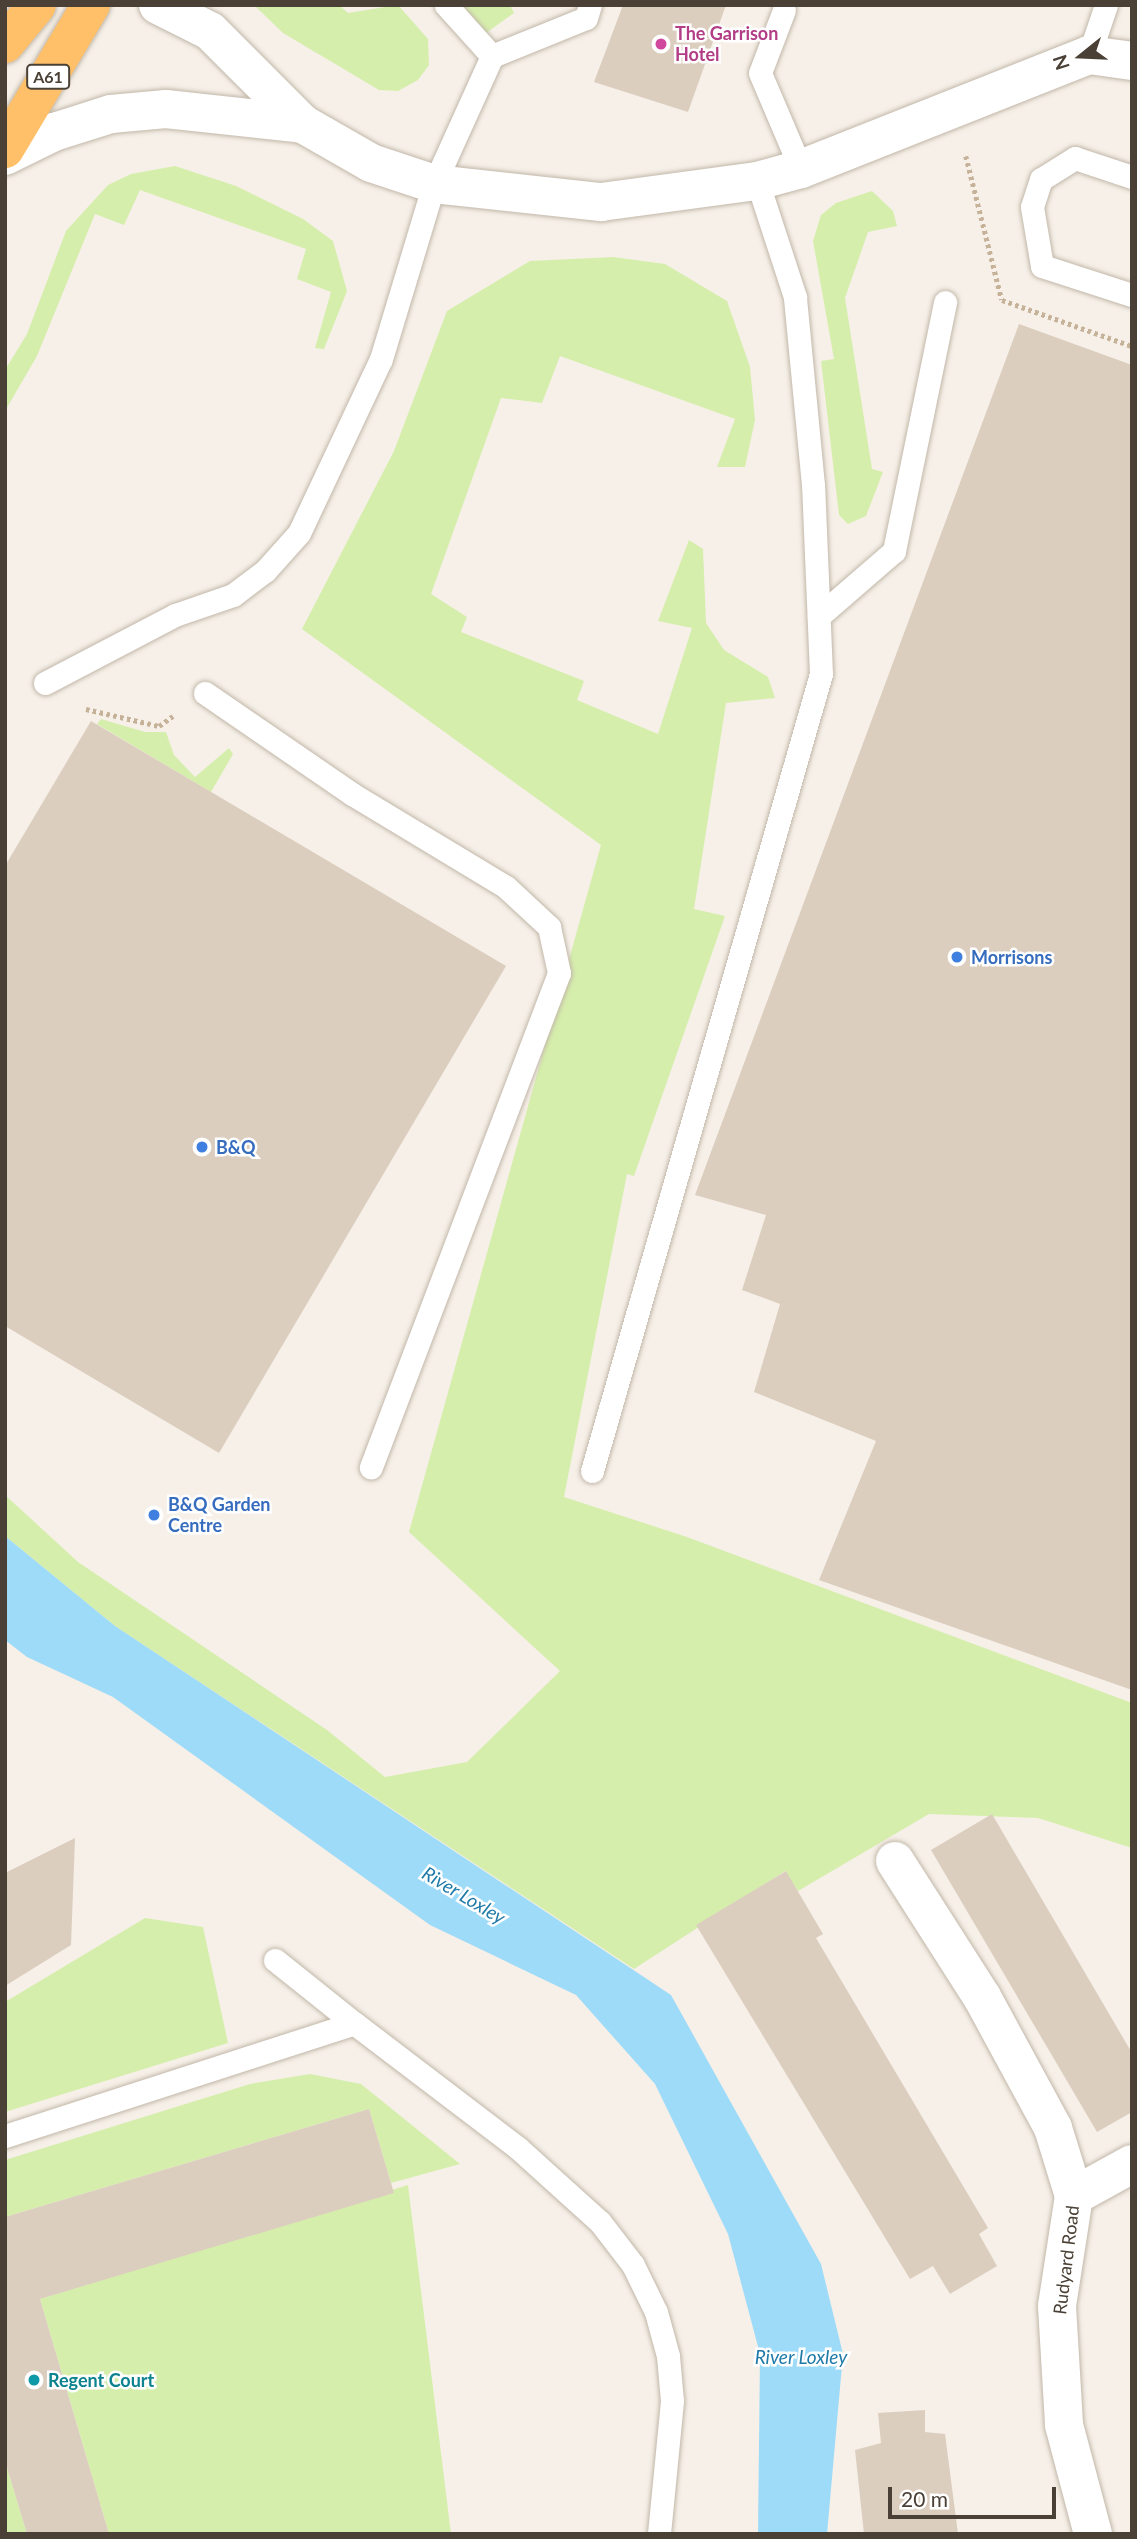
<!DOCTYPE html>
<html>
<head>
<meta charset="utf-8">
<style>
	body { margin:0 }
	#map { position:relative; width:1137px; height:2539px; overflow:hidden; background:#f6f0e8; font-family:Lato,sans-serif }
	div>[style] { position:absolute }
	.green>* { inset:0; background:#d6eeac }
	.water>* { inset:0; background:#9edbf9 }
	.building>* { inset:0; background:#dccebf }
	.path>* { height:4.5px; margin-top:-2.25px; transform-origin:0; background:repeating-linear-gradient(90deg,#c6b299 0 3.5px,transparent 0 7px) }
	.roads { filter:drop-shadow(0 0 2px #c2b7a9) drop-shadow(0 0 2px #c2b7a9) }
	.lane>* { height:23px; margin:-11.5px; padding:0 11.5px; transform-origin:11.5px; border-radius:11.5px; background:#fff }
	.street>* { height:38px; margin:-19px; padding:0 19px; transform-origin:19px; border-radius:19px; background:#fff }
	.highway>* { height:38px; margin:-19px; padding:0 19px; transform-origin:19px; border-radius:19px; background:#ffc069 }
	.dots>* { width:19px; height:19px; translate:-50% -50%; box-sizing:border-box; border:4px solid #fff; border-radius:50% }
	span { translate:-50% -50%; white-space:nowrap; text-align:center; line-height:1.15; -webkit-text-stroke:5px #fff; paint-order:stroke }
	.shield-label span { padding:2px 5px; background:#fff; border:2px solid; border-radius:5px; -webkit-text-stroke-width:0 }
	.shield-label { font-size:16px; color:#4a4035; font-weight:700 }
	.hotel-label { font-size:18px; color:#b23c85; font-weight:700 }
	.left { translate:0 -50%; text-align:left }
	.shop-label { font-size:18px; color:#366cbe; font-weight:700 }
	.street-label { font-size:18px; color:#4a4035 }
	.culture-label { font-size:18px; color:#0d838f; font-weight:700 }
	.water-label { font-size:19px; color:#1f7aa8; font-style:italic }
	.frame { position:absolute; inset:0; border:7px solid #4a4035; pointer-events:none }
	.north { position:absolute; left:1046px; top:21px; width:70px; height:70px; -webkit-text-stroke:5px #fff; paint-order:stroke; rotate:252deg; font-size:19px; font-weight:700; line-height:28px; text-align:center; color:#4a4035 }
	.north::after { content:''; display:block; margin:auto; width:24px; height:32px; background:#4a4035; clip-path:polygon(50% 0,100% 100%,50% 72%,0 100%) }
	.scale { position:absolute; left:888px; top:2487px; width:168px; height:32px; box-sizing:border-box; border:4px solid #4a4035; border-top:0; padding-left:9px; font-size:21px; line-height:24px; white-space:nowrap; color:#4a4035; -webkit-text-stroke:5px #fff; paint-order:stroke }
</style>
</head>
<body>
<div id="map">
	<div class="green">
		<i style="clip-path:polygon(254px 5px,339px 5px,348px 13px,398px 5px,428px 39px,429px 65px,418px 80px,398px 91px,379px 90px,283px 33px)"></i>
		<i style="clip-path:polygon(463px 5px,510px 5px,514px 13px,486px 33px)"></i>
		<i style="clip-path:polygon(175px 166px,236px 186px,303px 219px,333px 241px,347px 291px,324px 349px,315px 348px,331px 292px,297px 279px,306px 249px,140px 190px,124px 225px,95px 214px,37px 356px,5px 411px,5px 370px,27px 334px,66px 231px,108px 185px,131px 174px)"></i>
		<i style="clip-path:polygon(872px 191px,893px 211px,897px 226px,868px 232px,845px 298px,872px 469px,883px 472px,866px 516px,848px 524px,839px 515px,821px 361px,834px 359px,813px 241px,821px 215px,836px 203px)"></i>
		<i style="clip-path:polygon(613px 257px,665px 264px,727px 301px,750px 367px,755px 420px,745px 467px,717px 467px,735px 419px,560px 356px,542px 403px,501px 398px,431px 594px,467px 617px,461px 632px,584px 681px,577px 700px,658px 734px,692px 628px,658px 621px,689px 540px,703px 549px,706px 623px,724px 650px,768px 677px,775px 698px,726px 703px,694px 909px,725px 916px,634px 1176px,627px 1174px,564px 1497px,687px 1537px,1132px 1703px,1132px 1848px,1038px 1818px,929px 1814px,798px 1891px,785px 1871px,634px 1969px,115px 1626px,5px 1536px,5px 1495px,78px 1562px,327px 1730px,385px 1777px,467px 1762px,560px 1671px,409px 1532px,601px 845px,302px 629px,394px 451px,447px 311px,530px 261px)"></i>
		<i style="clip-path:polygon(101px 719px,145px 732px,166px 732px,174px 755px,195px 777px,229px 748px,233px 754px,211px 792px,97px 724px)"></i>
		<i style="clip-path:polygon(145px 1918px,203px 1927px,228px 2043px,5px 2112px,5px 2002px)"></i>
		<i style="clip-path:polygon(310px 2074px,361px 2084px,460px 2164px,391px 2183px,369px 2109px,5px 2217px,5px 2160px,250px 2084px)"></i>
		<i style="clip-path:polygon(408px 2185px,451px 2534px,109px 2534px,40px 2299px)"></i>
		<i style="clip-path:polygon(5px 2461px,27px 2534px,5px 2534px)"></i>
	</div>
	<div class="water">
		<i style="clip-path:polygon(5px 1536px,115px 1626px,671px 1995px,821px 2264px,843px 2354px,827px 2534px,758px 2534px,760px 2354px,728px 2234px,655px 2084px,576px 1995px,430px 1925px,113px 1697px,27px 1657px,5px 1640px)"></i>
	</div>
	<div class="building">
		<i style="clip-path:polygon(623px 5px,726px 5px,688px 112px,594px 82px)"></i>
		<i style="clip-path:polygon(1019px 324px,1132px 365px,1132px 1690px,819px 1580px,876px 1441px,754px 1392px,780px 1304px,742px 1290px,766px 1215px,695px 1195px)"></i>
		<i style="clip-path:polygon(91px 721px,506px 966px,219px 1453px,5px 1326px,5px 866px)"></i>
		<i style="clip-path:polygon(992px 1814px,1132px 2053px,1132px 2112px,1097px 2132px,931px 1850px)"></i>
		<i style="clip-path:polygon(75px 1838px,71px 1945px,5px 1986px,5px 1873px)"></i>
		<i style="clip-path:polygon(786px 1871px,823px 1934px,816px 1938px,988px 2228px,979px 2234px,997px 2266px,950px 2294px,933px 2266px,910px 2279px,696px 1925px)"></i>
		<i style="clip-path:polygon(369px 2109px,394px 2193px,40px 2299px,109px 2534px,27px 2534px,5px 2461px,5px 2217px)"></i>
		<i style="clip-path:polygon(925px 2410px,925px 2432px,945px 2434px,958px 2534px,864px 2534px,855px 2450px,881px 2443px,878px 2413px)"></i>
	</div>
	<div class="path">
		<i style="left:966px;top:156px;width:148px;rotate:76deg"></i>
		<i style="left:1002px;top:300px;width:138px;rotate:19.5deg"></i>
		<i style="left:86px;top:709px;width:75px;rotate:13.1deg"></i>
		<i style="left:159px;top:726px;width:17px;rotate:-36deg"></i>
	</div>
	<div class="roads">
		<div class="lane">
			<i style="left:446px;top:5px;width:69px;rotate:48deg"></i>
			<i style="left:784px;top:10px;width:67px;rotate:110.9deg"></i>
			<i style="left:760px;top:73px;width:104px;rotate:66.9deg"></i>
			<i style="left:1089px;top:55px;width:53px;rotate:-71.2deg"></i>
			<i style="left:1132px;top:177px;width:60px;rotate:-161.6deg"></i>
			<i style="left:1075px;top:158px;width:40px;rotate:148deg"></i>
			<i style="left:1041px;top:179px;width:29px;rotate:108deg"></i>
			<i style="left:1032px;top:207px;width:60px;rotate:80.4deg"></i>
			<i style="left:1042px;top:266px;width:95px;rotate:17.9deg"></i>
			<i style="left:819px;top:616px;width:99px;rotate:-40.9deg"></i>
			<i style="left:894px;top:551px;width:254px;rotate:-78.4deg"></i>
			<i style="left:45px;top:683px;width:147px;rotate:-27.6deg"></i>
			<i style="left:175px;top:615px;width:61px;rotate:-19deg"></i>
			<i style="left:233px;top:595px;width:40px;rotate:-37deg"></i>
			<i style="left:265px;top:571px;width:51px;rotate:-48.2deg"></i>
			<i style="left:299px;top:533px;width:192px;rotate:-64.8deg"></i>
			<i style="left:381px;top:359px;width:183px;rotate:-73.2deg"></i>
			<i style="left:434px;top:184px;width:141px;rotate:-65.6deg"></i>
			<i style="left:492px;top:56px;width:101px;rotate:-22deg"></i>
			<i style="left:586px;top:18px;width:14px;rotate:-73deg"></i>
			<i style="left:205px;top:693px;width:178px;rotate:34.5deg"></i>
			<i style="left:352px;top:794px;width:180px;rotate:31.1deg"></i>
			<i style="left:506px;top:887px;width:59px;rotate:42.9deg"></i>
			<i style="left:549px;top:927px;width:47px;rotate:77.7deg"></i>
			<i style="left:559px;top:973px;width:529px;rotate:110.84deg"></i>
			<i style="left:592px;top:1471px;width:829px;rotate:-73.97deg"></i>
			<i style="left:821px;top:674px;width:189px;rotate:-92.4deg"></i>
			<i style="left:813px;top:485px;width:189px;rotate:-95.5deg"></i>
			<i style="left:795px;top:297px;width:122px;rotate:-108.1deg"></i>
			<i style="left:275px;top:1960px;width:101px;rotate:38.6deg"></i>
			<i style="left:5px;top:2136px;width:367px;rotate:-17.9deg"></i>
			<i style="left:354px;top:2023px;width:206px;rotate:37.3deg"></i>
			<i style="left:518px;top:2148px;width:110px;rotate:42.1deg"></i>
			<i style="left:600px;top:2222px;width:54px;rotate:52.5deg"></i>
			<i style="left:633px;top:2265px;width:52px;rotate:63.9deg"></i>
			<i style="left:656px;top:2312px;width:46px;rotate:74.7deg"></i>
			<i style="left:668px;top:2356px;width:45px;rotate:84.9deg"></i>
			<i style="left:672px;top:2401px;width:134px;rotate:95.6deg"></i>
		</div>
		<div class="street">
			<i style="left:158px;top:5px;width:58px;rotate:26.6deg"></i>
			<i style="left:210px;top:31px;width:132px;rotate:45deg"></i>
			<i style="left:303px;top:124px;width:78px;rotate:29.8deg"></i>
			<i style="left:371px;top:163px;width:66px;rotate:18.4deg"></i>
			<i style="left:434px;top:184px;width:168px;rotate:6.2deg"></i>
			<i style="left:601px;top:202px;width:157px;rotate:-7.7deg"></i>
			<i style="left:757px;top:181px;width:46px;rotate:-15.3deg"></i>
			<i style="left:801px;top:169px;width:310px;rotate:-21.6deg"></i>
			<i style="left:1089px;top:55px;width:43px;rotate:7.9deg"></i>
			<i style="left:5px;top:156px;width:55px;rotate:-26.1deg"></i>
			<i style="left:54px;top:132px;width:60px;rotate:-17.5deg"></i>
			<i style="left:111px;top:114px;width:55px;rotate:-5.2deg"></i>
			<i style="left:166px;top:109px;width:138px;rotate:6.2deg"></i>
			<i style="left:895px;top:1861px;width:161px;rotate:57.4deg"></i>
			<i style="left:982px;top:1997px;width:149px;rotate:61.5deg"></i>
			<i style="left:1053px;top:2128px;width:71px;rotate:72.8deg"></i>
			<i style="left:1074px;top:2196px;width:111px;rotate:98.8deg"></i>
			<i style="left:1057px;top:2306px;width:119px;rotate:86.6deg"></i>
			<i style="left:1064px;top:2425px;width:113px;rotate:75.1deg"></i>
			<i style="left:1074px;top:2196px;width:66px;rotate:-28.9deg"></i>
		</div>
		<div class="highway">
			<i style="left:5px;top:44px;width:50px;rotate:-50.6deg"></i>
			<i style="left:5px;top:149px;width:168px;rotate:-59.2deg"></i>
		</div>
	</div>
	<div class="dots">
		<i style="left:661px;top:44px;background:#d1479c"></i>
		<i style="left:957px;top:957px;background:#3f7fe0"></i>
		<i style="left:202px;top:1147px;background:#3f7fe0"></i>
		<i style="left:154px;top:1515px;background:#3f7fe0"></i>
		<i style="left:34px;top:2380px;background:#0f9aa8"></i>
	</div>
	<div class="shield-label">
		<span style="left:48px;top:77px">A61</span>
	</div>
	<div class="hotel-label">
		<span class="left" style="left:675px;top:44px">The Garrison<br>Hotel</span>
	</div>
	<div class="shop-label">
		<span class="left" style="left:971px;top:957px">Morrisons</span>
		<span class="left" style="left:216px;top:1147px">B&amp;Q</span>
		<span class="left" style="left:168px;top:1515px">B&amp;Q Garden<br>Centre</span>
	</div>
	<div class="street-label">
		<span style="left:1066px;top:2260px;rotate:-83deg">Rudyard Road</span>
	</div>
	<div class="culture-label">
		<span class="left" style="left:48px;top:2380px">Regent Court</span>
	</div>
	<div class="water-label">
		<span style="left:464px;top:1895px;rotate:31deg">River Loxley</span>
		<span style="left:801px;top:2357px">River Loxley</span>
	</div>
	<div class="frame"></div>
	<div class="north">N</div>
	<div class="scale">20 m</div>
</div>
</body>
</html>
